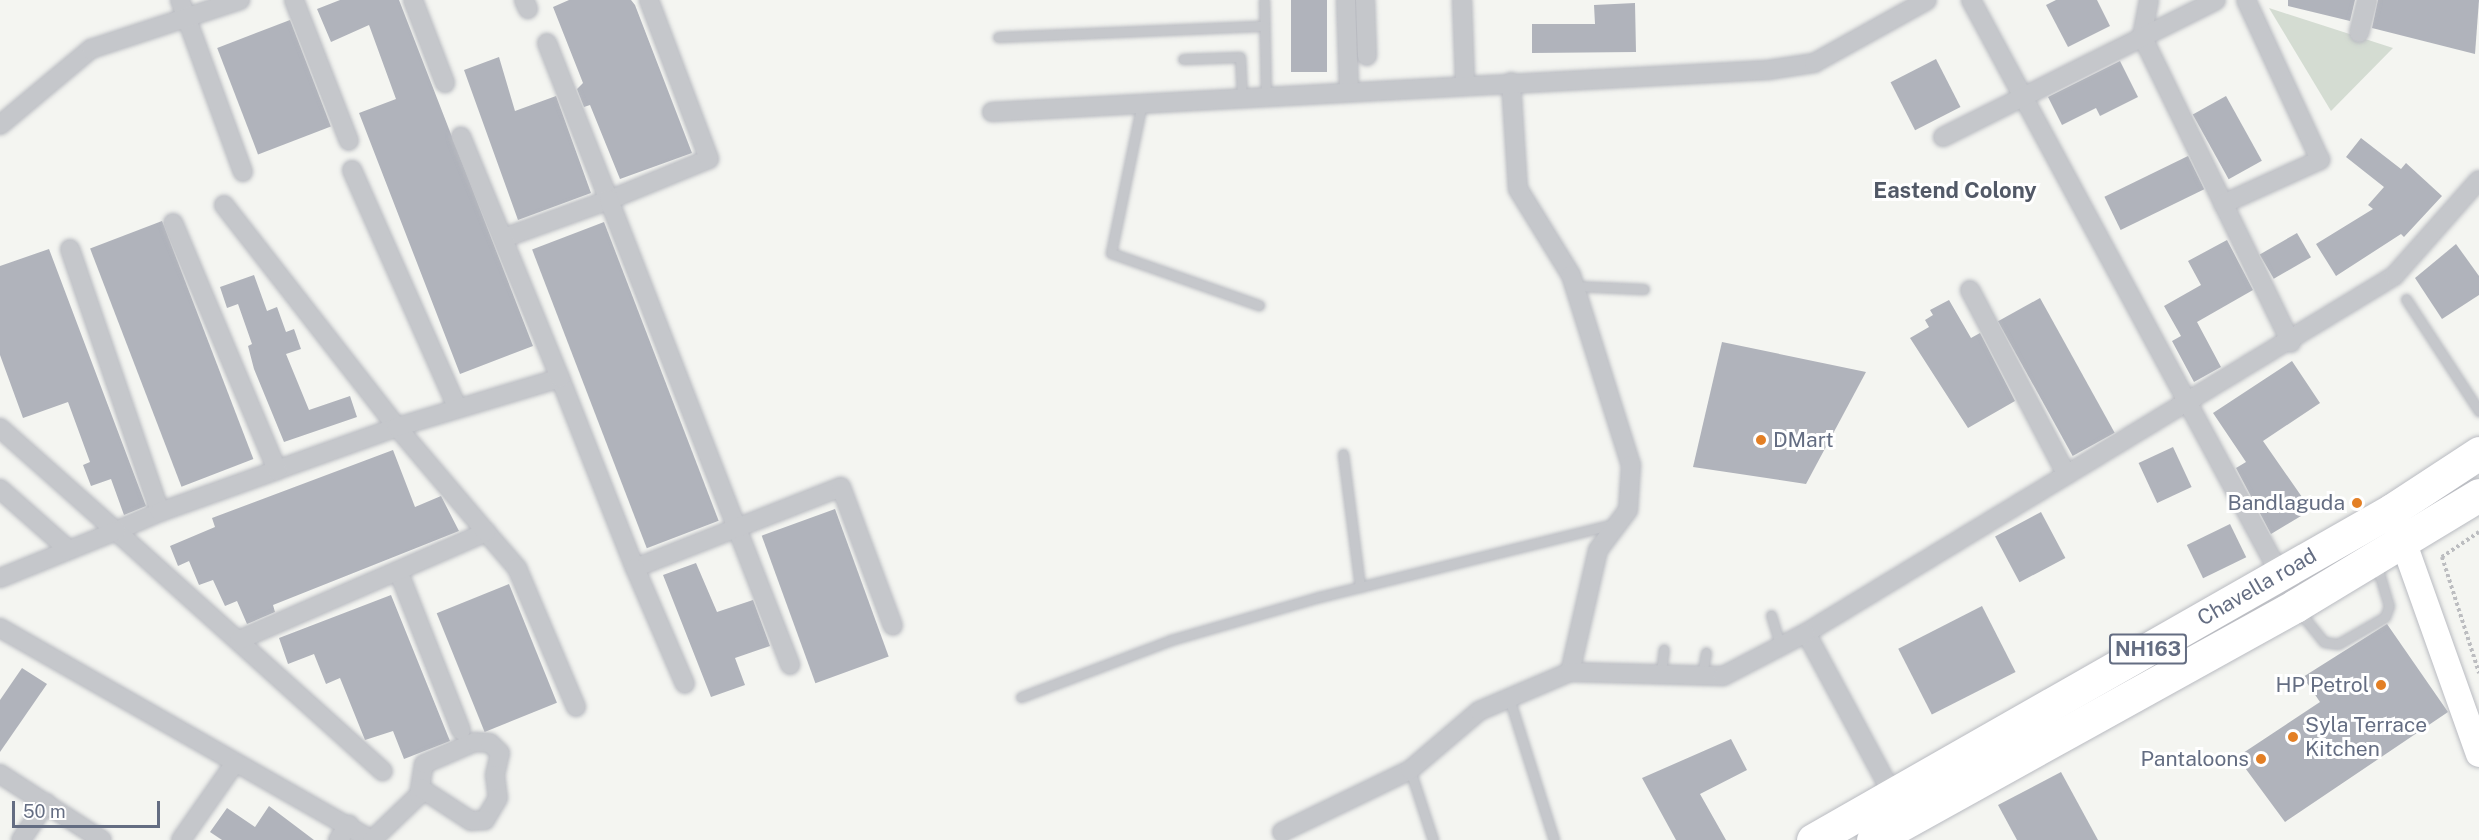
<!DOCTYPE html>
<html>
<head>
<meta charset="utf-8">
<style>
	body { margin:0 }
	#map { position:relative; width:2479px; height:840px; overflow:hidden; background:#f4f5f1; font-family:"Public Sans",sans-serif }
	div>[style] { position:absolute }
	.green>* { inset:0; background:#d4dcd2 }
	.building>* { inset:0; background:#b0b3bb; transform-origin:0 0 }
	.path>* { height:4px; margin-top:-2px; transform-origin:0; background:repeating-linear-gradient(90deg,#bcbdc0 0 3px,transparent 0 6px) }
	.roads { filter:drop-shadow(0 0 2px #b9bbc1) drop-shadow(0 0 2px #b9bbc1) }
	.lane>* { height:9px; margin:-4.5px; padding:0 4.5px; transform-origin:4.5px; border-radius:4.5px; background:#c5c7cb }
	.street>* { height:18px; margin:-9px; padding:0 9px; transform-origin:9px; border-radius:9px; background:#c5c7cb }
	.secondary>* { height:26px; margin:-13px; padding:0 13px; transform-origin:13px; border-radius:13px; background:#fff }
	.highway>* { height:33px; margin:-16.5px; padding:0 16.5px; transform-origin:16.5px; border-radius:16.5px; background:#fff }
	.dots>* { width:16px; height:16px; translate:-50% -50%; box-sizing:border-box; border:3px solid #fff; border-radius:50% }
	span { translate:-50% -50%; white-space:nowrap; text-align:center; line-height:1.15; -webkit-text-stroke:6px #fff; paint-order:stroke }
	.shield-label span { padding:2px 4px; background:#fff; border:2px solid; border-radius:4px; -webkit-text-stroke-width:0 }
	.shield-label { font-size:20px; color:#646d82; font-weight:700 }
	.poi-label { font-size:21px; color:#646d82 }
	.left { translate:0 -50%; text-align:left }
	.right { translate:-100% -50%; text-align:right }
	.street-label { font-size:21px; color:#646d82 }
	.neighbourhood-label { font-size:22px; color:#525967; font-weight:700 }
	.scale { position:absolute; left:12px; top:801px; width:148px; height:27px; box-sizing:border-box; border:3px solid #646d82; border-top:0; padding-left:8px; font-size:18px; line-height:21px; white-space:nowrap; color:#646d82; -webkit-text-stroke:4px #fff; paint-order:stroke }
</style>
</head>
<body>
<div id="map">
	<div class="green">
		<i style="clip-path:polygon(2269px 8px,2393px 48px,2331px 111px)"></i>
	</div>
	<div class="building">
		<i style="clip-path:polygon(340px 0,399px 0,533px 346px,460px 374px,359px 113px,396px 99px,369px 25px,331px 42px,317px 9px)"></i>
		<i style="clip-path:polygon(569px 0,631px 0,635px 5px,692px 153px,620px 179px,590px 105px,584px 107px,577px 89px,583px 83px,553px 7px)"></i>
		<i style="left:1291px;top:0;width:36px;height:72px"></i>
		<i style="clip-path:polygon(2056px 0,2097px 0,2110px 26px,2068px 47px,2046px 5px)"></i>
		<i style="clip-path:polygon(2288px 0,2355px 0,2350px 21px,2288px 6px)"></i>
		<i style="clip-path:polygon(2378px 0,2479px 0,2475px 54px,2372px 28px)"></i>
		<i style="clip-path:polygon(1635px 3px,1636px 52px,1532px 53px,1532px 24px,1595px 24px,1594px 5px)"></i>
		<i style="left:290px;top:20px;width:114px;height:78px;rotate:69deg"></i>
		<i style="clip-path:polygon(499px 57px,515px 111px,556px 96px,591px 193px,518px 220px,464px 70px)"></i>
		<i style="left:1936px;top:59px;width:54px;height:51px;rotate:63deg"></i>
		<i style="clip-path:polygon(2120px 61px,2138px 97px,2100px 116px,2096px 108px,2062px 125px,2048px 97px)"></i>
		<i style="left:2226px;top:96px;width:74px;height:38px;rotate:61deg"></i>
		<i style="clip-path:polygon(2361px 138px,2401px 169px,2406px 163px,2442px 196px,2404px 237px,2401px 234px,2336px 276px,2316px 244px,2373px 209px,2368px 205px,2384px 187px,2346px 157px)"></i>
		<i style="left:2188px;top:156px;width:37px;height:93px;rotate:64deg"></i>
		<i style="left:162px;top:221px;width:255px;height:77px;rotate:69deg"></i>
		<i style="left:604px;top:222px;width:320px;height:77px;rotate:69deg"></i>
		<i style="left:2297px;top:233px;width:28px;height:43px;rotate:60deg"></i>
		<i style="clip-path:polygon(2227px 240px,2253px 290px,2197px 322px,2221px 367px,2194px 382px,2172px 341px,2181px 336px,2164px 306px,2201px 285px,2188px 261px)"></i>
		<i style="clip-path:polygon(2456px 244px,2479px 276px,2479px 295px,2442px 319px,2415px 278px)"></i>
		<i style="clip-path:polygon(49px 249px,146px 506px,124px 515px,111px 479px,91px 486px,83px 465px,90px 462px,68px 402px,23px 418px,0 355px,0 266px)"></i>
		<i style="clip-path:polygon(254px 275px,267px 311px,277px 307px,286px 332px,294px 329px,301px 349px,286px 354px,309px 410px,350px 396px,357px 417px,284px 442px,254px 369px,248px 346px,252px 344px,238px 304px,227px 308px,220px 287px)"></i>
		<i style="left:2040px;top:298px;width:154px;height:48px;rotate:61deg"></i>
		<i style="clip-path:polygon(1949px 300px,1971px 338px,1980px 333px,2015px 401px,1968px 428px,1910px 338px,1929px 327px,1925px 320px,1933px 315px,1930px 310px)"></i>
		<i style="clip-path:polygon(1722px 342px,1866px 372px,1806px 484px,1693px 467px)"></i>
		<i style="clip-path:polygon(2292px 361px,2320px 403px,2263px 441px,2311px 510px,2271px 534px,2236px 468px,2246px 462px,2213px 413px)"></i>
		<i style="left:2173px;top:447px;width:44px;height:38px;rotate:65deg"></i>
		<i style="clip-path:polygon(393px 450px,415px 507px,441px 496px,459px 531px,273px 605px,275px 612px,247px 624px,237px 601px,225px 606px,213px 580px,199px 585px,189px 561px,178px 566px,170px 546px,215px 527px,212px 518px)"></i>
		<i style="left:835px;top:509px;width:157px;height:78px;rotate:70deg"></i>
		<i style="left:2041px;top:512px;width:52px;height:52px;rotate:62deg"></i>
		<i style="left:2230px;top:524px;width:37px;height:48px;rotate:64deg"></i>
		<i style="clip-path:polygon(696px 563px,717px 612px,753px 600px,770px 646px,735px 658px,745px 685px,711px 697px,663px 575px)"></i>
		<i style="left:509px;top:584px;width:128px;height:78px;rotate:68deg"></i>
		<i style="clip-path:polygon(391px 595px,450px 741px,404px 759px,393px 731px,365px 740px,340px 678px,326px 684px,314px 654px,288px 664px,279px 638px)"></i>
		<i style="left:1982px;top:606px;width:74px;height:94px;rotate:63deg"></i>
		<i style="clip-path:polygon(2387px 624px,2448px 712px,2285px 822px,2237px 757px,2320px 702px,2303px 677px)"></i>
		<i style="clip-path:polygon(22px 668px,47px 684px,0 752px,0 700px)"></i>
		<i style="clip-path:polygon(1731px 739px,1747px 770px,1700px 794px,1726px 840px,1676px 840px,1642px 778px)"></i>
		<i style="clip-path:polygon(2061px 772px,2098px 840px,2017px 840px,1998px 805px)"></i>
		<i style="clip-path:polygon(269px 806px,314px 840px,222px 840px,210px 832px,227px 808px,255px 827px)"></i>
	</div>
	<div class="path">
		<i style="left:2479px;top:532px;width:45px;rotate:146deg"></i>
		<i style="left:2442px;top:557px;width:122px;rotate:72.3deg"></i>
	</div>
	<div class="roads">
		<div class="lane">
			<i style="left:1264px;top:0;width:95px;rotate:88.8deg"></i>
			<i style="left:998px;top:37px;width:266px;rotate:-2.4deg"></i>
			<i style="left:1183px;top:59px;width:57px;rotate:-2deg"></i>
			<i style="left:1240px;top:57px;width:40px;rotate:87.1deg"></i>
			<i style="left:1142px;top:103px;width:153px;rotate:101.7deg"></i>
			<i style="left:1111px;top:253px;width:157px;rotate:19.4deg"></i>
			<i style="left:1574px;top:286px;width:70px;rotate:2.5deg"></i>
			<i style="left:2406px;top:299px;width:134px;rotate:56.9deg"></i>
			<i style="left:1343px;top:454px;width:134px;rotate:82.7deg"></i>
			<i style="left:2298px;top:610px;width:41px;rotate:50.9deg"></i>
			<i style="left:2324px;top:642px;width:14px;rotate:8deg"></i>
			<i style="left:2338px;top:644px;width:54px;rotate:-29.9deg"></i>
			<i style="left:2385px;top:617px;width:12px;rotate:-70deg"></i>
			<i style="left:2389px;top:606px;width:45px;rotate:-106.8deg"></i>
			<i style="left:1771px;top:615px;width:34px;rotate:73deg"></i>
			<i style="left:1661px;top:672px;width:23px;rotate:-83deg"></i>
			<i style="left:1702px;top:675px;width:23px;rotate:-80deg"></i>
			<i style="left:1021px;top:697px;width:160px;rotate:-20.8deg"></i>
			<i style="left:1171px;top:640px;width:154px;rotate:-16.2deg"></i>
			<i style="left:1319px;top:597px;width:305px;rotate:-13.9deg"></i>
			<i style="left:1509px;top:698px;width:149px;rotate:72.4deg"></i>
			<i style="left:1410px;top:770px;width:74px;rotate:71.8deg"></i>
		</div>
		<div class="street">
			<i style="left:180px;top:0;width:183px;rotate:69.9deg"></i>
			<i style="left:294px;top:0;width:151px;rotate:68.7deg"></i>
			<i style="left:413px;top:0;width:89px;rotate:68.9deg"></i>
			<i style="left:524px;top:0;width:10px;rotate:66deg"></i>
			<i style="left:1346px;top:0;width:90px;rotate:88.1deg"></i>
			<i style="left:1365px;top:0;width:56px;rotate:88deg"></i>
			<i style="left:1462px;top:0;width:83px;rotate:87.9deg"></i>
			<i style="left:1971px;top:0;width:652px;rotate:61.71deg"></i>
			<i style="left:2149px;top:0;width:37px;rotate:101deg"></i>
			<i style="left:2142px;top:36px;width:341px;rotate:64.1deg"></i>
			<i style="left:2359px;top:33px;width:34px;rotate:-76deg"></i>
			<i style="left:547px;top:43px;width:169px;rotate:68.5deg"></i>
			<i style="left:609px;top:200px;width:108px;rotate:-22.3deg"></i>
			<i style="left:709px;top:159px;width:170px;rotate:-110.7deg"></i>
			<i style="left:1511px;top:82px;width:107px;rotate:86.3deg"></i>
			<i style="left:1518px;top:189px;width:101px;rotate:58.4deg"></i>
			<i style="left:1571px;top:275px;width:199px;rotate:72.5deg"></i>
			<i style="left:1631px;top:465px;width:45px;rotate:93.8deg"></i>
			<i style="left:1628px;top:510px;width:50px;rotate:126.9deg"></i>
			<i style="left:1598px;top:550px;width:125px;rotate:102.9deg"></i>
			<i style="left:992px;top:112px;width:777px;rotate:-3.1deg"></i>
			<i style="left:1768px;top:70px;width:47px;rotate:-8.7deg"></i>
			<i style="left:1814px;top:63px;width:129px;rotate:-29.1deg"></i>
			<i style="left:0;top:125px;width:119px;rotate:-39.9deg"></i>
			<i style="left:91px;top:49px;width:157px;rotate:-18.2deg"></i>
			<i style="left:1943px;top:137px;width:305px;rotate:-26.6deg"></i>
			<i style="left:352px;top:170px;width:259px;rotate:66.1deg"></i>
			<i style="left:2223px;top:204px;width:107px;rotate:-24.4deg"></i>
			<i style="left:2320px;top:160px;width:176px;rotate:-114.8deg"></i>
			<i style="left:224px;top:205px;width:281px;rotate:52.1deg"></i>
			<i style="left:397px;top:427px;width:127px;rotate:160.3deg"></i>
			<i style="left:504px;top:238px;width:112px;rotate:-19.9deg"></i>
			<i style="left:609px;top:200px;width:499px;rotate:68.7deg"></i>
			<i style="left:70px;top:249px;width:278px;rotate:71.1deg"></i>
			<i style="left:160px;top:512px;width:48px;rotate:156.6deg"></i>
			<i style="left:116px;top:531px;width:359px;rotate:42deg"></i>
			<i style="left:1970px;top:290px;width:208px;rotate:62.4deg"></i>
			<i style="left:560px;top:378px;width:204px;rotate:68.5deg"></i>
			<i style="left:635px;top:568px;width:221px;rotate:-21.5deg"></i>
			<i style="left:841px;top:487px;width:148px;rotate:69.5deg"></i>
			<i style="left:0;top:428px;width:155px;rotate:41.6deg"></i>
			<i style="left:116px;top:531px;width:125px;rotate:157.9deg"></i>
			<i style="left:0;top:489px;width:92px;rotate:41.5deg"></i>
			<i style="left:160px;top:512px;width:124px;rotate:-19.7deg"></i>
			<i style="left:277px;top:470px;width:268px;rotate:-112.8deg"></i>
			<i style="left:486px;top:532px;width:48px;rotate:49.3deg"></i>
			<i style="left:517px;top:568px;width:151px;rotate:67deg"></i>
			<i style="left:635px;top:568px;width:126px;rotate:66.7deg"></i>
			<i style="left:399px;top:573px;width:169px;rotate:68.5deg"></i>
			<i style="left:0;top:628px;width:428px;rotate:29.7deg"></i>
			<i style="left:239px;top:640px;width:270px;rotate:-23.6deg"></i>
			<i style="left:486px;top:532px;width:138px;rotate:-130.3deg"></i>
			<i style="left:397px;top:427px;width:170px;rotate:-16.7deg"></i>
			<i style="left:560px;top:378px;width:261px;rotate:-112.3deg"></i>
			<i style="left:0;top:774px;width:121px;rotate:32.9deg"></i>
			<i style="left:1893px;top:795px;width:184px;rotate:-118.2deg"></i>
			<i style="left:1806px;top:633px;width:688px;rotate:-31.26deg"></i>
			<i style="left:2394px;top:276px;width:128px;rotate:-48.5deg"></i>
			<i style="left:1282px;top:832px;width:142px;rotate:-25.8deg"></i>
			<i style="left:1410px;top:770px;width:91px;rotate:-40.5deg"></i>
			<i style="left:1479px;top:711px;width:99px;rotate:-23.2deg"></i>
			<i style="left:1570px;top:672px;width:153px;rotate:1.5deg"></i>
			<i style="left:1723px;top:676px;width:93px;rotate:-27.4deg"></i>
			<i style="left:21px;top:840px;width:45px;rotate:-56deg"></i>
			<i style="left:181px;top:840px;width:94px;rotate:-55deg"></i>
			<i style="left:338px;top:840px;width:19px;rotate:-54deg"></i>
			<i style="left:372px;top:840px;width:65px;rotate:-43.8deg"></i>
			<i style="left:419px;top:795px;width:31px;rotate:-81deg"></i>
			<i style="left:424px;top:764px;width:56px;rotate:-23.3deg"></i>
			<i style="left:475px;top:742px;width:15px;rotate:4deg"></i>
			<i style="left:490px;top:743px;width:14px;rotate:45deg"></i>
			<i style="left:500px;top:753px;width:23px;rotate:103deg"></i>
			<i style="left:495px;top:775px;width:23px;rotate:83deg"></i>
			<i style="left:498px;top:798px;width:26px;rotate:121deg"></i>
			<i style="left:485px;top:820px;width:14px;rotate:176deg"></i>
			<i style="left:471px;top:821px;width:59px;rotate:-146.9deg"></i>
		</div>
		<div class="secondary">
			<i style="left:2397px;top:524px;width:244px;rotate:70.4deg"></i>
		</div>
		<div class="highway">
			<i style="left:1813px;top:840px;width:666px;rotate:-29.68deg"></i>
			<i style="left:2392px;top:510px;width:104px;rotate:-33.2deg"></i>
			<i style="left:1873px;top:840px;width:483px;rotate:-29deg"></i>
			<i style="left:2295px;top:606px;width:215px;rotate:-31.1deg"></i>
		</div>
	</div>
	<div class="dots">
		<i style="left:1761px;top:440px;background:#e37f24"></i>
		<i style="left:2357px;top:503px;background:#e37f24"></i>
		<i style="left:2381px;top:685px;background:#e37f24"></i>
		<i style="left:2293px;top:737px;background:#e37f24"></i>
		<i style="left:2261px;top:759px;background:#e37f24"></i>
	</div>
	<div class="shield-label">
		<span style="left:2148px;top:649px">NH163</span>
	</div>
	<div class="poi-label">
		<span class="left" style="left:1773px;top:440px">DMart</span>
		<span class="right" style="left:2345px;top:503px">Bandlaguda</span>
		<span class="right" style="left:2369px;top:685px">HP Petrol</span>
		<span class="left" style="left:2305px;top:737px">Syla Terrace<br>Kitchen</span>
		<span class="right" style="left:2249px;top:759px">Pantaloons</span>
	</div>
	<div class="street-label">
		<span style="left:2257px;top:587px;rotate:-30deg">Chavella road</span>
	</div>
	<div class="neighbourhood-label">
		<span style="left:1955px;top:191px">Eastend Colony</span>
	</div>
	<div class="scale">50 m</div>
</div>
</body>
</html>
